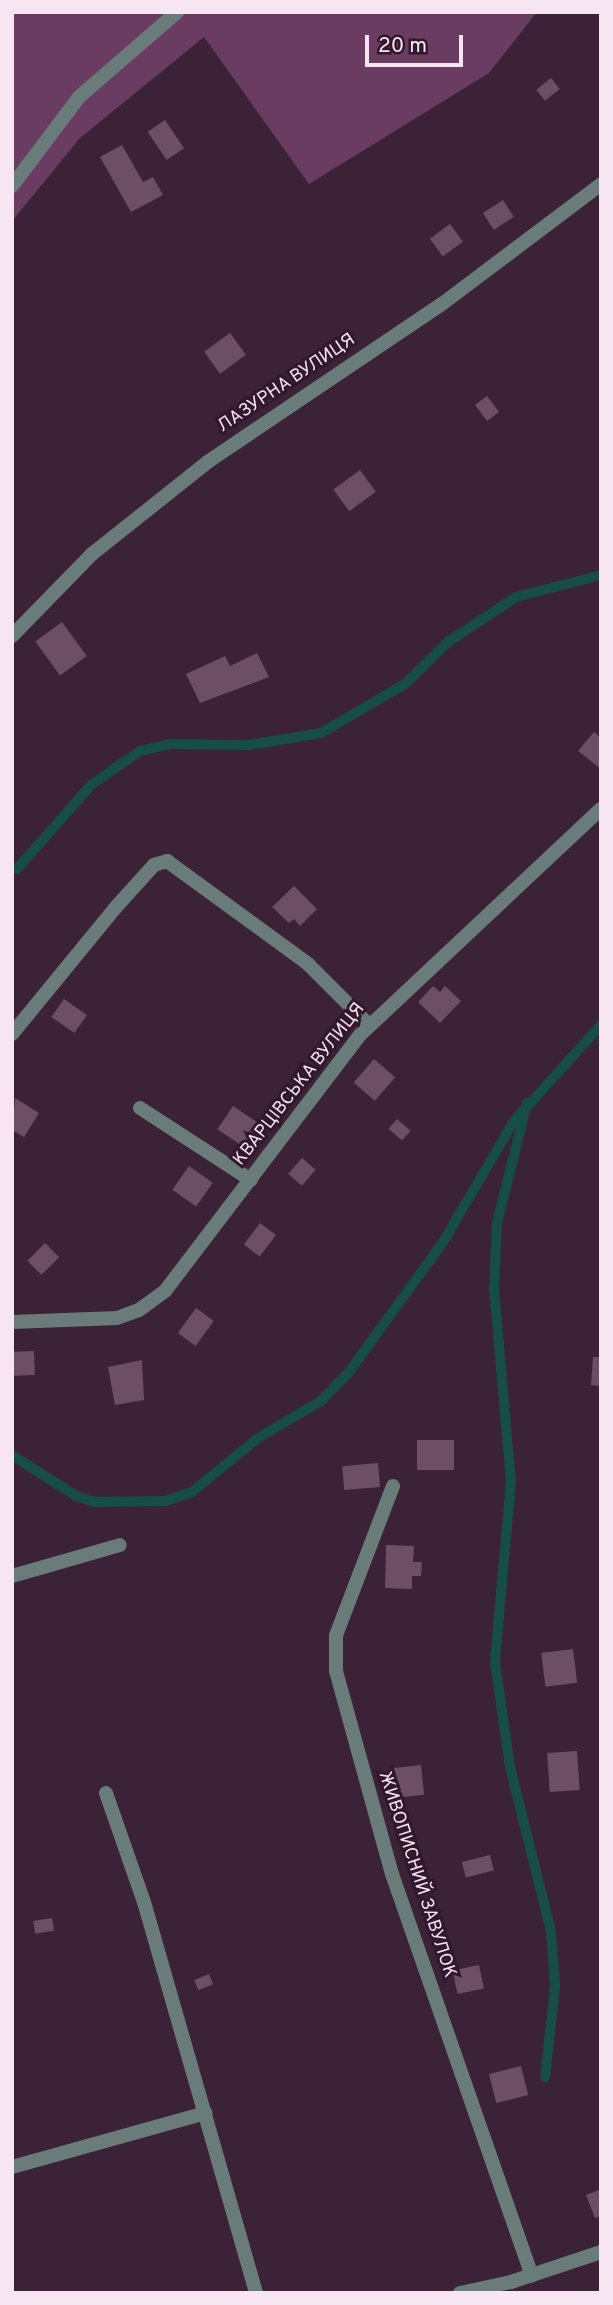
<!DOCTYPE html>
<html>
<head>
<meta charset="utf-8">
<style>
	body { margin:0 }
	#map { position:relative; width:613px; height:2305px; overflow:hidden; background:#3b2236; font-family:Overpass,sans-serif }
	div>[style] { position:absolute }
	.green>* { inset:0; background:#6a3c61 }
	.stream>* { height:10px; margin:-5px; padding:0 5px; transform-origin:5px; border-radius:5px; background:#164d47 }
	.building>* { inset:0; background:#6c4f65; transform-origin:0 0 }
	.lane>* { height:14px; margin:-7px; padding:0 7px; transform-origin:7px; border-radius:7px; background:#6a7c79 }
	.street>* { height:14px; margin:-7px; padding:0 7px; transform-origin:7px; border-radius:7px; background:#6a7c79 }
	span { translate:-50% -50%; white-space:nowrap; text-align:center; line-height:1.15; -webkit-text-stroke:6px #31182c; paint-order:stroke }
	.street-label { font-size:18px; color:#f7e5f2 }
	.frame { position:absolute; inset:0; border:14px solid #f7e5f2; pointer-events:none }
	.scale { position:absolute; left:365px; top:35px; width:98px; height:32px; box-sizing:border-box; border:4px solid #f7e5f2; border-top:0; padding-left:9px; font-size:21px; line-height:24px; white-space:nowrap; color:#f7e5f2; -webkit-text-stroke:5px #31182c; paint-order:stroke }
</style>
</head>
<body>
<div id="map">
	<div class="green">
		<i style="clip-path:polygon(12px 12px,537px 12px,489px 73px,309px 184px,204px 37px,80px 138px,12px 221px)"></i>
	</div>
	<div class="stream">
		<i style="left:17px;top:869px;width:112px;rotate:-48.6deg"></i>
		<i style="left:91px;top:785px;width:60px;rotate:-34.8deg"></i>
		<i style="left:140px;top:751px;width:31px;rotate:-13deg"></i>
		<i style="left:170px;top:744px;width:79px;rotate:0.7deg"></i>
		<i style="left:249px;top:745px;width:73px;rotate:-9.5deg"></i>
		<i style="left:321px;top:733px;width:97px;rotate:-30.3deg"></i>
		<i style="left:405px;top:684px;width:60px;rotate:-44.3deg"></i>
		<i style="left:448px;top:642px;width:82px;rotate:-33.5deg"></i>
		<i style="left:516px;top:597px;width:88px;rotate:-14.5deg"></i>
		<i style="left:527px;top:1103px;width:124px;rotate:104deg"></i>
		<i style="left:497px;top:1223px;width:65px;rotate:92.6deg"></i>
		<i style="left:494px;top:1288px;width:194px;rotate:85deg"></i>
		<i style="left:511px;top:1481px;width:182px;rotate:95.1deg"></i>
		<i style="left:495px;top:1662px;width:106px;rotate:81.9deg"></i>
		<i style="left:510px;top:1767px;width:170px;rotate:76deg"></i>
		<i style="left:551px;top:1932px;width:55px;rotate:85.8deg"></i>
		<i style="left:555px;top:1987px;width:91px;rotate:96.3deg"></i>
		<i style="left:12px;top:1455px;width:76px;rotate:32.6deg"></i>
		<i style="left:76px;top:1496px;width:21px;rotate:17deg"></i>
		<i style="left:96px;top:1502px;width:69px;rotate:-0.8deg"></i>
		<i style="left:165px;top:1501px;width:28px;rotate:-18deg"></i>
		<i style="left:192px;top:1492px;width:85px;rotate:-39.3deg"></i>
		<i style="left:258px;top:1438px;width:73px;rotate:-30.4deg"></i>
		<i style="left:321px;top:1401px;width:40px;rotate:-46deg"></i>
		<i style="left:349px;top:1372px;width:160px;rotate:-54.1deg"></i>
		<i style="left:443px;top:1242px;width:140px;rotate:-59.6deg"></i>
		<i style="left:514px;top:1121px;width:130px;rotate:-47.8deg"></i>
	</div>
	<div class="building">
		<i style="left:551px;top:78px;width:14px;height:19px;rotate:51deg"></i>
		<i style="left:165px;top:120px;width:34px;height:21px;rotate:56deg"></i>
		<i style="clip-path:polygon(122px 145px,143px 182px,153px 177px,163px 195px,131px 212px,100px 157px)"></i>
		<i style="left:503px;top:200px;width:20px;height:24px;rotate:57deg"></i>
		<i style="left:450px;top:224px;width:22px;height:25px;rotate:54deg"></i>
		<i style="left:230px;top:333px;width:27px;height:32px;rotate:54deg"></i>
		<i style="left:487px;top:396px;width:20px;height:15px;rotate:53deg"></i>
		<i style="left:360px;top:470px;width:27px;height:33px;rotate:54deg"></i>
		<i style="left:62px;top:622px;width:42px;height:33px;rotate:54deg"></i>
		<i style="clip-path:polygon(257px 653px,269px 677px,200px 703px,186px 674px,225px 656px,230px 666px)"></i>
		<i style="clip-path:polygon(594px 732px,601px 738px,601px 769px,578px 751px)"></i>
		<i style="clip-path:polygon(294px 886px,317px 909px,300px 926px,294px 919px,289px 923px,272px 907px)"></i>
		<i style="clip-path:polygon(433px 986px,440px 992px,445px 986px,461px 1001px,440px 1023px,418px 1002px)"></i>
		<i style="left:64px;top:999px;width:28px;height:22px;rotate:35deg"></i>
		<i style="left:374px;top:1059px;width:28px;height:31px;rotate:41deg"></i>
		<i style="clip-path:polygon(15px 1098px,39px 1113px,24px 1137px,12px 1130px)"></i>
		<i style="left:233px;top:1106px;width:32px;height:28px;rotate:34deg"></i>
		<i style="left:397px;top:1119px;width:18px;height:13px;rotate:41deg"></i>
		<i style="left:302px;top:1158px;width:18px;height:21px;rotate:41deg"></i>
		<i style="left:189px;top:1166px;width:29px;height:29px;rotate:35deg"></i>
		<i style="left:260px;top:1223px;width:20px;height:27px;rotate:37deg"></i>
		<i style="left:45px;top:1243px;width:20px;height:25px;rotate:45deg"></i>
		<i style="left:196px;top:1308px;width:22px;height:31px;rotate:36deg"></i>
		<i style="left:34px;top:1351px;width:24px;height:22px;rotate:88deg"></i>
		<i style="clip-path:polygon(593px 1357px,601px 1357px,601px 1386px,591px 1385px)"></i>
		<i style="clip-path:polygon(142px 1360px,144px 1400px,115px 1405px,108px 1367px)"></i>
		<i style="left:417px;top:1440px;width:37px;height:30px"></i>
		<i style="left:378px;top:1463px;width:24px;height:36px;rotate:85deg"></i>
		<i style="clip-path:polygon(386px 1545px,414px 1546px,413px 1562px,422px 1562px,421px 1576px,412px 1576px,412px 1589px,385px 1588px)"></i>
		<i style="left:573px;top:1649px;width:34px;height:32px;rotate:83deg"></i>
		<i style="left:577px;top:1751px;width:39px;height:30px;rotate:86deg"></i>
		<i style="left:421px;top:1765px;width:30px;height:30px;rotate:84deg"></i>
		<i style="left:490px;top:1855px;width:16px;height:29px;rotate:76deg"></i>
		<i style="left:52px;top:1918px;width:13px;height:19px;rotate:81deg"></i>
		<i style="left:479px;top:1965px;width:24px;height:27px;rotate:78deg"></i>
		<i style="left:209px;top:1974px;width:11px;height:16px;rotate:68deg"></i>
		<i style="left:521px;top:2066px;width:30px;height:33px;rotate:76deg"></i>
		<i style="clip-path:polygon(601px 2189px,601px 2216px,595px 2218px,586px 2195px)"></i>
	</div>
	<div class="lane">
		<i style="left:12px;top:1034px;width:164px;rotate:-50.7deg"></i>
		<i style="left:116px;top:907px;width:57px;rotate:-47.9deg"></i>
		<i style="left:154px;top:865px;width:14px;rotate:-17deg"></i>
		<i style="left:167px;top:861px;width:175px;rotate:36.1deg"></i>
		<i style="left:308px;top:964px;width:86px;rotate:45deg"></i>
		<i style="left:140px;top:1108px;width:132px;rotate:33deg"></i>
		<i style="left:12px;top:1576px;width:112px;rotate:-16deg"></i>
		<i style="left:106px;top:1793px;width:115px;rotate:70.8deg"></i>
		<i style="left:144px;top:1902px;width:407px;rotate:74deg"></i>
		<i style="left:12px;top:2167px;width:201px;rotate:-15.6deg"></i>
	</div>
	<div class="street">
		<i style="left:12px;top:186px;width:111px;rotate:-53deg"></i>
		<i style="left:79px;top:97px;width:130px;rotate:-40.9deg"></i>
		<i style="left:12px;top:636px;width:115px;rotate:-45.7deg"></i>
		<i style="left:92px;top:554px;width:149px;rotate:-38.5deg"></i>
		<i style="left:209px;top:461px;width:281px;rotate:-34deg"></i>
		<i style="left:442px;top:304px;width:199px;rotate:-37deg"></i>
		<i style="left:12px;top:1322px;width:105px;rotate:-2.2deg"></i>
		<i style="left:117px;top:1318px;width:23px;rotate:-20deg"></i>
		<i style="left:139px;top:1310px;width:32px;rotate:-36deg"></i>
		<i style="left:165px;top:1291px;width:322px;rotate:-52.7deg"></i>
		<i style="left:360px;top:1035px;width:330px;rotate:-43.2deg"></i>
		<i style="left:393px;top:1486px;width:160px;rotate:110.9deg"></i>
		<i style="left:336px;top:1635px;width:36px;rotate:90deg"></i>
		<i style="left:336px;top:1671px;width:211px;rotate:74.6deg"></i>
		<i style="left:392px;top:1874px;width:425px;rotate:70.8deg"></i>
		<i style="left:460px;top:2293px;width:52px;rotate:-12.2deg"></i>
		<i style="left:511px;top:2282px;width:95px;rotate:-18.4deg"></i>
	</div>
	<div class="street-label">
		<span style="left:287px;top:384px;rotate:-34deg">ЛАЗУРНА ВУЛИЦЯ</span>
		<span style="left:300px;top:1085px;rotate:-52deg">КВАРЦІВСЬКА ВУЛИЦЯ</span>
		<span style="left:416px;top:1875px;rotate:72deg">ЖИВОПИСНИЙ ЗАВУЛОК</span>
	</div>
	<div class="frame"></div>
	<div class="scale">20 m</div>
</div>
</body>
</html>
